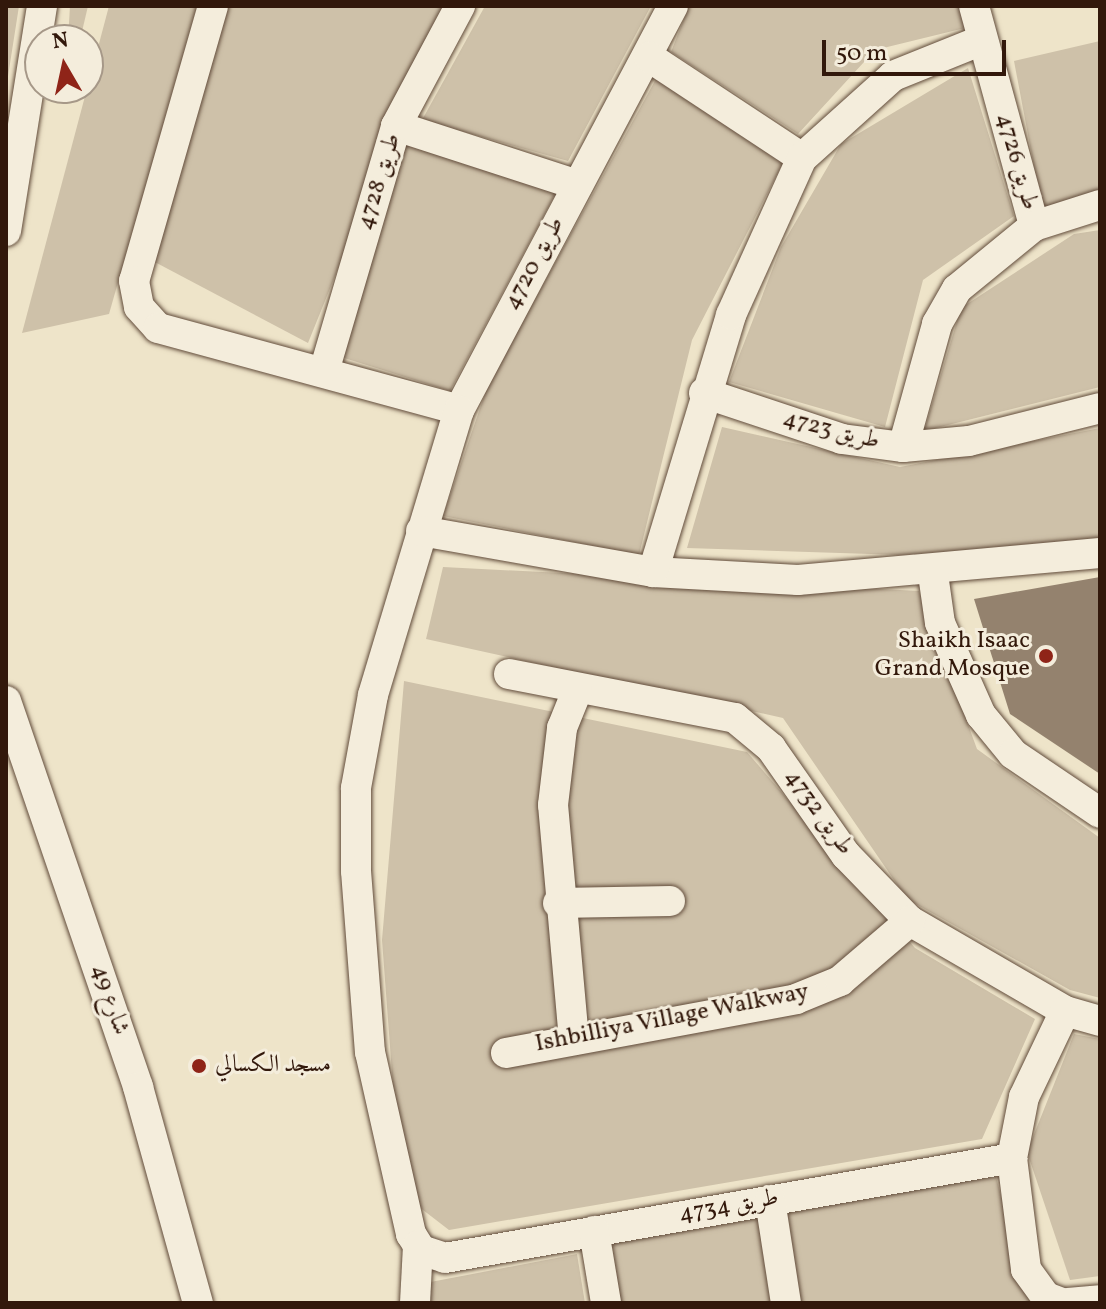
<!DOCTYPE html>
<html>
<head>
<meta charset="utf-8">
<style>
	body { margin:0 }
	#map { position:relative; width:1106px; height:1309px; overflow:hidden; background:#eee4c9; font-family:Vollkorn,Amiri,serif }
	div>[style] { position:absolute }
	.green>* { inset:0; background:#cec1a9 }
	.building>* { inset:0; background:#94826e }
	.roads { filter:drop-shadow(0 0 2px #614b3a) drop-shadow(0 0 2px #614b3a) }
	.minor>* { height:30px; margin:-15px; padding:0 15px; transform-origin:15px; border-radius:15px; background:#f4eddc }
	.dots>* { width:22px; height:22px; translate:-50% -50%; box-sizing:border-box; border:4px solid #f4eddc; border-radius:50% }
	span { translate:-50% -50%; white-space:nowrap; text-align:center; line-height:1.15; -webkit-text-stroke:6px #f4eddc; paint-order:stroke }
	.street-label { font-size:24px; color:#32180b }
	.poi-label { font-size:24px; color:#32180b }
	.right { translate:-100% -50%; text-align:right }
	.left { translate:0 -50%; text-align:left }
	.frame { position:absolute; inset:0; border:8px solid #32180b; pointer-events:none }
	.north { position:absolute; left:24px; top:24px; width:80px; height:80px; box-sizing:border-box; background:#f4eddc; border:2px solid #a69888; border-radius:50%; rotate:351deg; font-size:22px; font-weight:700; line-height:32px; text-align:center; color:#32180b }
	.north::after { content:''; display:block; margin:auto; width:28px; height:36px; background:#8f2418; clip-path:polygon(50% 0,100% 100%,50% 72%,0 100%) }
	.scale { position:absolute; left:822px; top:40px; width:184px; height:36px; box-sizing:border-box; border:4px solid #32180b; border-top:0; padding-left:10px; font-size:24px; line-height:28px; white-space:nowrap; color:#32180b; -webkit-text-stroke:6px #f4eddc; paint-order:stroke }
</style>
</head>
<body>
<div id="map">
	<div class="green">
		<i style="clip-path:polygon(6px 6px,19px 6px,6px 89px)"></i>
		<i style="clip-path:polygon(70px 6px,88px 6px,80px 40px,68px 40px)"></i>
		<i style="clip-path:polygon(109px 6px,197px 6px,109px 314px,22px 333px)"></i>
		<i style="clip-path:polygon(229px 6px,444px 6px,308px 343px,151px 260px)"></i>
		<i style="clip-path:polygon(485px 6px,651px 6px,568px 161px,422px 120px)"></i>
		<i style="clip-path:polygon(689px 6px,960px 6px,965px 28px,875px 50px,798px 134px,671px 52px)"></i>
		<i style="clip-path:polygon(1100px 41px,1100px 191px,1042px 209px,1014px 61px)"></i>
		<i style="clip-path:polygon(968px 68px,1014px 216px,923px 280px,885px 427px,729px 382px,781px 247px,841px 144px)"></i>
		<i style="clip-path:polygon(656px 79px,783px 163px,692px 340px,639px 555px,443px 516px,488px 385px)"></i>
		<i style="clip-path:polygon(392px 141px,557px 191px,450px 391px,341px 357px)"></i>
		<i style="clip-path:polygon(1100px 230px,1100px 387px,924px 431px,961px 308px,1074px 234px)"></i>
		<i style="clip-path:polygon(722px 427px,900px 467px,1100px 428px,1100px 541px,902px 555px,687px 548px)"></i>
		<i style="clip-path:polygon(443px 567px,919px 591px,977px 749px,1100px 838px,1100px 998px,1070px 990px,907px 899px,783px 718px,426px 639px)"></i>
		<i style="clip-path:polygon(404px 681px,747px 752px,915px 948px,1035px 1019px,982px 1139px,449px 1230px,401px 1193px,382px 940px)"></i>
		<i style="clip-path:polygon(1074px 1034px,1100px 1039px,1100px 1276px,1070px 1280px,1027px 1152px)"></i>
		<i style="clip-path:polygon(996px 1177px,1030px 1303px,801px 1303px,782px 1198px)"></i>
		<i style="clip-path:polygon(758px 1215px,772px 1303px,620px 1303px,611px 1242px)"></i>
		<i style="clip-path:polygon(577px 1254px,585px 1303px,423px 1303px,420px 1284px)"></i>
	</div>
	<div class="building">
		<i style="clip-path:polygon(1100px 577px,1100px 774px,1010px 714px,974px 599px)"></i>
	</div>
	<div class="roads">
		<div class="minor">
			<i style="left:213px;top:6px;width:286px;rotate:106deg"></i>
			<i style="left:134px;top:281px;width:26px;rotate:79deg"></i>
			<i style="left:139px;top:307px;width:28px;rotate:48deg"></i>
			<i style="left:158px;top:328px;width:312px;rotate:15.2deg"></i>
			<i style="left:673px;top:6px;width:457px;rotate:117.9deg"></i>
			<i style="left:459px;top:410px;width:298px;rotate:106.8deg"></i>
			<i style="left:373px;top:695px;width:95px;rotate:100.4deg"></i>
			<i style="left:356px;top:788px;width:83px;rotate:90deg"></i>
			<i style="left:356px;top:871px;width:182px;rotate:85.6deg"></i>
			<i style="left:370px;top:1052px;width:187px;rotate:77.3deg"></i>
			<i style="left:411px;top:1234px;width:19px;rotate:58deg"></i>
			<i style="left:421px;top:1250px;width:25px;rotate:18deg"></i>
			<i style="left:445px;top:1258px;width:576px;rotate:-10deg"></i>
			<i style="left:974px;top:6px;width:228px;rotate:74.7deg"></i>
			<i style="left:649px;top:57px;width:183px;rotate:33.4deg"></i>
			<i style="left:396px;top:126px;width:191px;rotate:18deg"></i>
			<i style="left:6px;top:231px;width:228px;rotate:-80.9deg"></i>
			<i style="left:325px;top:368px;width:252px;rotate:-73.6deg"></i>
			<i style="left:396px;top:126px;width:136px;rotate:-61.9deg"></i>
			<i style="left:704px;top:393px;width:145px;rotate:18.4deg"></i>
			<i style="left:842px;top:439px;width:62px;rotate:7.5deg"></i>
			<i style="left:903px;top:447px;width:66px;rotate:-5.2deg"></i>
			<i style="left:969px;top:441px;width:135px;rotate:-14.1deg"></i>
			<i style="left:903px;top:447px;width:128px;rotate:-74.5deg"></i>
			<i style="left:937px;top:324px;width:40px;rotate:-60.3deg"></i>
			<i style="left:957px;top:289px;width:99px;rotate:-39.3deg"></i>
			<i style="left:1034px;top:226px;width:69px;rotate:-17.7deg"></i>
			<i style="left:421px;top:531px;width:236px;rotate:10deg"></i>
			<i style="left:653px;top:572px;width:145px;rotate:3.2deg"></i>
			<i style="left:798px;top:580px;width:303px;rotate:-5.1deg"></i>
			<i style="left:653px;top:572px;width:269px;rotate:-73.1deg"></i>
			<i style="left:731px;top:315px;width:172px;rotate:-65.7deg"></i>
			<i style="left:802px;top:158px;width:122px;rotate:-42deg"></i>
			<i style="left:893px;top:76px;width:96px;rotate:-22deg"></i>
			<i style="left:933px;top:574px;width:49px;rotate:81.9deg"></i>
			<i style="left:940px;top:623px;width:101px;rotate:66deg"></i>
			<i style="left:981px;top:715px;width:50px;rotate:50.6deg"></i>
			<i style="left:1013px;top:754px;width:105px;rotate:34.1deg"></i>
			<i style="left:509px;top:674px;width:230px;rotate:11deg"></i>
			<i style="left:735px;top:718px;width:47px;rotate:39.8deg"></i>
			<i style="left:771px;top:748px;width:131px;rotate:55deg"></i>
			<i style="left:846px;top:855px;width:92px;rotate:45.9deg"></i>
			<i style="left:910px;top:921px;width:179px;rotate:30.1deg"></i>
			<i style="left:1065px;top:1011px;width:36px;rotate:16deg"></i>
			<i style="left:6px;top:701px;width:408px;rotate:71.1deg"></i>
			<i style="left:138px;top:1087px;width:224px;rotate:74.5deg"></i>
			<i style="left:558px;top:903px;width:112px;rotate:-1deg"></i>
			<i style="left:574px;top:1040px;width:236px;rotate:-95.1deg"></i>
			<i style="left:553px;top:805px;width:78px;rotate:-83.3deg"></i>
			<i style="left:562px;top:728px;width:40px;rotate:-68deg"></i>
			<i style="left:506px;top:1053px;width:295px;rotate:-10.5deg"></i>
			<i style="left:796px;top:999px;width:48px;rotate:-22.2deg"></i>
			<i style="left:840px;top:981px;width:92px;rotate:-40.6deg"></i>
			<i style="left:770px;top:1200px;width:104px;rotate:81.2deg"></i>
			<i style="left:594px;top:1231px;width:73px;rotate:80.5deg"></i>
			<i style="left:415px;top:1303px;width:57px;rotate:-87deg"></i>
			<i style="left:1062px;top:1303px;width:17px;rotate:-159deg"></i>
			<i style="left:1046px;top:1297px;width:34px;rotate:-126deg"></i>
			<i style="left:1026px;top:1269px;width:112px;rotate:-97.2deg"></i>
			<i style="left:1012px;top:1158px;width:62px;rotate:-78.9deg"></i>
			<i style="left:1024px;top:1097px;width:95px;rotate:-64.5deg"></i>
			<i style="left:1068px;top:1303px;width:32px;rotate:-5deg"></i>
		</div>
	</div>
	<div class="dots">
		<i style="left:1046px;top:656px;background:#8f2418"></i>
		<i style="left:199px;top:1066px;background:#8f2418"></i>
	</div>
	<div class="street-label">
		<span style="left:1016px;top:162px;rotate:74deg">طريق 4726</span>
		<span style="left:380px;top:182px;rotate:-73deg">طريق 4728</span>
		<span style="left:535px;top:264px;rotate:-62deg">طريق 4720</span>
		<span style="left:831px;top:431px;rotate:14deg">طريق 4723</span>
		<span style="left:818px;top:813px;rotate:54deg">طريق 4732</span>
		<span style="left:109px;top:1000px;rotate:71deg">شارع 49</span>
		<span style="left:672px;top:1019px;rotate:-11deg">Ishbilliya Village Walkway</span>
		<span style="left:729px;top:1207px;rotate:-10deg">طريق 4734</span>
	</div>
	<div class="poi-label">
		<span class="right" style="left:1030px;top:656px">Shaikh Isaac<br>Grand Mosque</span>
		<span class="left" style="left:215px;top:1066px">مسجد الكسالي</span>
	</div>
	<div class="frame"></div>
	<div class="north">N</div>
	<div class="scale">50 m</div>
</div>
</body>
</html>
